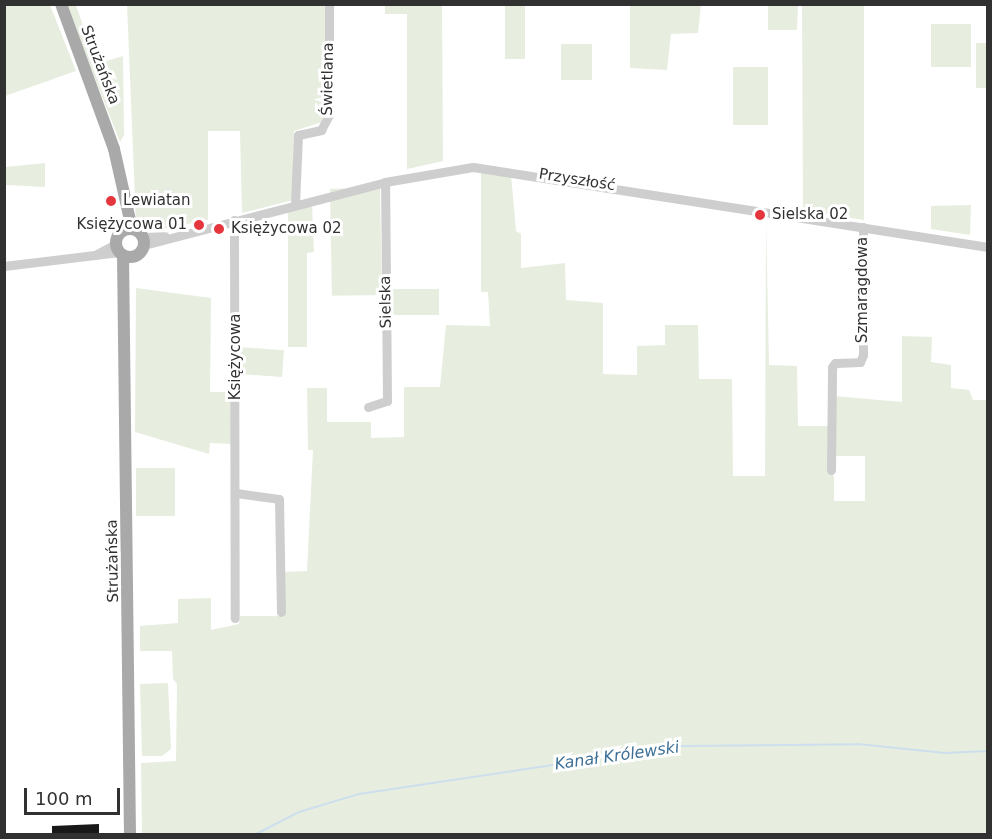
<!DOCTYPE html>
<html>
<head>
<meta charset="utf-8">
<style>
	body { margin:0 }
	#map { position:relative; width:992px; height:839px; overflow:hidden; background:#fff; font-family:"DejaVu Sans",sans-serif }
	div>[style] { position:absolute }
	.green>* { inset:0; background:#e7eee0; transform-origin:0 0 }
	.stream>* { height:2px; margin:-1px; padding:0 1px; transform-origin:1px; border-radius:1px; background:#cddfed }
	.building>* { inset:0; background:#181818 }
	.minor>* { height:9px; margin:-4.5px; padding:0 4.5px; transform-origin:4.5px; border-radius:4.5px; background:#cecece }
	.major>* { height:12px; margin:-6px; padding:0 6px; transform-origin:6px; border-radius:6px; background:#a9a9a9 }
	.major>.ring { margin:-6px; padding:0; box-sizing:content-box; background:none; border:12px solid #a9a9a9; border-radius:50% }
	.dots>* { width:16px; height:16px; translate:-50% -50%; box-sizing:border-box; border:3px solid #fff; border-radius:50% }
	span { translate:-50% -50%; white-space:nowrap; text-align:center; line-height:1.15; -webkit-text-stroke:6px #fff; paint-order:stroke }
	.street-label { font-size:15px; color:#313131 }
	.poi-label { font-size:15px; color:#313131 }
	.left { translate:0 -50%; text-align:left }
	.right { translate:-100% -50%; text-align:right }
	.water-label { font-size:16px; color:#3e7095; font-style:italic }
	.frame { position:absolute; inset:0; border:6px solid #313131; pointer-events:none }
	.scale { position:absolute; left:24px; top:788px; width:96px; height:27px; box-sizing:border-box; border:3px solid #313131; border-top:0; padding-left:8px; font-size:18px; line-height:21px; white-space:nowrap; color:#313131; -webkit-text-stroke:4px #fff; paint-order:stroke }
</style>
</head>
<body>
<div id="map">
	<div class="green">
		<i style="clip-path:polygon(4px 5px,50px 5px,76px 71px,5px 96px)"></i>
		<i style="clip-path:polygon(66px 5px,76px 5px,96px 64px,123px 56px,124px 135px,120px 142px)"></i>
		<i style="clip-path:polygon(127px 5px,326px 5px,325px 121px,294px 131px,293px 200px,242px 213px,240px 131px,208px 131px,208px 220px,147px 232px,136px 223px)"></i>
		<i style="clip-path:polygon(385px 5px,442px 5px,443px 161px,407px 169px,407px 14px,385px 14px)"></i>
		<i style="left:505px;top:5px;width:20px;height:54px"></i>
		<i style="clip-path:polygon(630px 5px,701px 5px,698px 33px,671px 34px,667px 70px,630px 68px)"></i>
		<i style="clip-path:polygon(768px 5px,864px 5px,864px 220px,803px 211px,802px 6px,798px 6px,797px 30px,768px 30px)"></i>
		<i style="left:931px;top:24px;width:40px;height:43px"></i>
		<i style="left:976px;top:43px;width:11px;height:45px"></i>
		<i style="left:561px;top:44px;width:31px;height:36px"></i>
		<i style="left:733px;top:67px;width:35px;height:58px"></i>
		<i style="clip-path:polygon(45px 163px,45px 187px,5px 185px,5px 167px)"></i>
		<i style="clip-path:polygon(481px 172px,511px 174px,516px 231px,521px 234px,521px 268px,565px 263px,566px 300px,603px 303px,603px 374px,637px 375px,637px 346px,665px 345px,665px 325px,698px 325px,699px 379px,732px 379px,733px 476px,765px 476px,766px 220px,769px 365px,797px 366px,798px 426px,829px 426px,828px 472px,834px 476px,834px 501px,865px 501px,865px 456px,834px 456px,834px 396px,902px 402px,902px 336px,932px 337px,931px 362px,951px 365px,951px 388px,969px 390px,973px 400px,987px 400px,987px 834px,142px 834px,141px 763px,176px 761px,177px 684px,173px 679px,172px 651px,140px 651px,140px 626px,178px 623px,178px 599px,211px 598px,211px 630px,239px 624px,240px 616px,283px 616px,283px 572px,307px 571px,313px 450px,308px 450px,307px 388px,327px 388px,327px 422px,371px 422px,371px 438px,404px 437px,404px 387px,440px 387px,446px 325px,490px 326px,488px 292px,481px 292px)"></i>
		<i style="left:380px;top:188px;width:107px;height:50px;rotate:89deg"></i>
		<i style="clip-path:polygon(312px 205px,314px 252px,307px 253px,307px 347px,288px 347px,288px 211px)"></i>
		<i style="clip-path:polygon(971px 205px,970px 235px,931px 229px,931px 206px)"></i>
		<i style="clip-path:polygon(136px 288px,211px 298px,210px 392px,231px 392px,232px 444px,210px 443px,209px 454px,135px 432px)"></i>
		<i style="left:389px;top:289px;width:50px;height:26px"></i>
		<i style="left:239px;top:347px;width:45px;height:27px;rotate:4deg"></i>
		<i style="left:136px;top:468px;width:39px;height:48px"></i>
		<i style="clip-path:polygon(168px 683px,171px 749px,162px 756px,142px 756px,140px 684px)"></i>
	</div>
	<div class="stream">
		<i style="left:256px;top:834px;width:48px;rotate:-27.1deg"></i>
		<i style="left:299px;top:812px;width:63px;rotate:-16.7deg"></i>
		<i style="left:359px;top:794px;width:326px;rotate:-8.5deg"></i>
		<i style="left:681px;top:746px;width:177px;rotate:-0.6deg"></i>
		<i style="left:858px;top:744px;width:87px;rotate:5.9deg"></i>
		<i style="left:945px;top:753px;width:43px;rotate:-2.7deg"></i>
	</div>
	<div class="building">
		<i style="clip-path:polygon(99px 824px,99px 834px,52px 834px,52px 826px)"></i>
	</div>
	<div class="minor">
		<i style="left:295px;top:204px;width:69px;rotate:-87.5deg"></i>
		<i style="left:298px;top:135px;width:24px;rotate:-12deg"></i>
		<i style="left:321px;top:130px;width:17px;rotate:-62deg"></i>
		<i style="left:329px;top:115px;width:111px;rotate:-90deg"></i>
		<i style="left:234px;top:220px;width:398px;rotate:89.9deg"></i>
		<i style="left:142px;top:237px;width:23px;rotate:-2deg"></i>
		<i style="left:144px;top:245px;width:249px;rotate:-14.6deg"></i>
		<i style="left:385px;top:182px;width:89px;rotate:-9.7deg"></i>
		<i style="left:473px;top:167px;width:521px;rotate:8.83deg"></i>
		<i style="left:95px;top:255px;width:24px;rotate:-28deg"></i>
		<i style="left:4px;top:266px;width:116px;rotate:-6.9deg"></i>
		<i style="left:368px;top:407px;width:20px;rotate:-18deg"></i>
		<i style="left:387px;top:401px;width:219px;rotate:-90.5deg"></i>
		<i style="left:831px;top:470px;width:103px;rotate:-89.4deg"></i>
		<i style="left:832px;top:367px;width:5px;rotate:-53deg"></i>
		<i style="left:835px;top:363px;width:25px;rotate:-2deg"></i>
		<i style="left:860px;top:362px;width:8px;rotate:-67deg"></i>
		<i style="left:863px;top:355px;width:128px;rotate:-90deg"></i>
		<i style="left:236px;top:493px;width:43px;rotate:7.9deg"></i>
		<i style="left:279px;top:499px;width:113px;rotate:89deg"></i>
	</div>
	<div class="major">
		<i style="left:61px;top:4px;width:154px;rotate:69.9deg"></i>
		<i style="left:114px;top:149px;width:82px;rotate:77.3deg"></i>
		<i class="ring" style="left:116px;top:229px;width:16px;height:16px"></i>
		<i style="left:123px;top:255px;width:579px;rotate:89.31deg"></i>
	</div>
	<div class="dots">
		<i style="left:111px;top:201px;background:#e5363d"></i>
		<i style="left:760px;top:215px;background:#e5363d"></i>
		<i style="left:199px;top:225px;background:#e5363d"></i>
		<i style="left:219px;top:229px;background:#e5363d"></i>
	</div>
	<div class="street-label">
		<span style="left:100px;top:65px;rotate:69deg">Strużańska</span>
		<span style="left:328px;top:79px;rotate:-89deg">Świetlana</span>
		<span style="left:577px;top:180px;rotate:9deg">Przyszłość</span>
		<span style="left:863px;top:290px;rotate:-90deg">Szmaragdowa</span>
		<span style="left:386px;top:302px;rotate:-91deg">Sielska</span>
		<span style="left:236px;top:357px;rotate:-90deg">Księżycowa</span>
		<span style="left:113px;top:561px;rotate:-91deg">Strużańska</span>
	</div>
	<div class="poi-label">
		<span class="left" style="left:123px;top:201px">Lewiatan</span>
		<span class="left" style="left:772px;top:215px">Sielska 02</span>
		<span class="right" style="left:187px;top:225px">Księżycowa 01</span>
		<span class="left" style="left:231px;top:229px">Księżycowa 02</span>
	</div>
	<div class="water-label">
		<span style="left:617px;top:756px;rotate:-8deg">Kanał Królewski</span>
	</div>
	<div class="frame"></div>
	<div class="scale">100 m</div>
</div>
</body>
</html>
